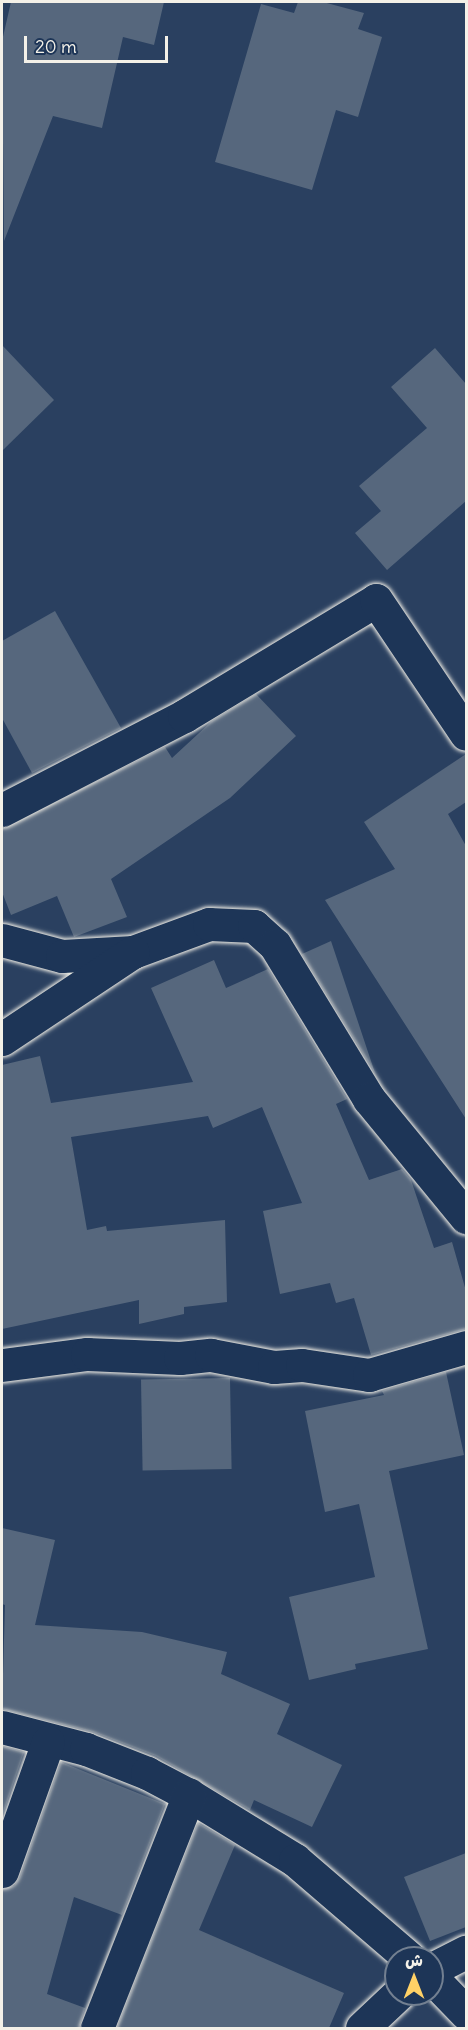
<!DOCTYPE html>
<html>
<head>
<meta charset="utf-8">
<style>
	body { margin:0 }
	#map { position:relative; width:468px; height:2030px; overflow:hidden; background:#2a4060; font-family:Delius,"Playpen Sans Arabic",sans-serif }
	div>[style] { position:absolute }
	.building>* { inset:0; background:#56677d; transform-origin:0 0 }
	.roads { filter:drop-shadow(0 0 2px #f4f1e8) drop-shadow(0 0 2px #f4f1e8) }
	.minor>* { height:33px; margin:-16.5px; padding:0 16.5px; transform-origin:16.5px; border-radius:16.5px; background:#1d3557 }
	span { translate:-50% -50%; white-space:nowrap; text-align:center; line-height:1.15; -webkit-text-stroke:6px #1d3557; paint-order:stroke }
	.frame { position:absolute; inset:0; border:3px solid #f4f1e8; pointer-events:none }
	.north { position:absolute; left:384px; top:1946px; width:60px; height:60px; box-sizing:border-box; background:#1d3557; border:2px solid #738091; border-radius:50%; rotate:0deg; font-size:16px; font-weight:700; line-height:24px; text-align:center; color:#f4f1e8 }
	.north::after { content:''; display:block; margin:auto; width:21px; height:27px; background:#ffd166; clip-path:polygon(50% 0,100% 100%,50% 72%,0 100%) }
	.scale { position:absolute; left:24px; top:36px; width:144px; height:27px; box-sizing:border-box; border:3px solid #f4f1e8; border-top:0; padding-left:8px; font-size:18px; line-height:21px; white-space:nowrap; color:#f4f1e8; -webkit-text-stroke:4px #1d3557; paint-order:stroke }
</style>
</head>
<body>
<div id="map">
	<div class="building">
		<i style="clip-path:polygon(11px 2px,164px 2px,154px 45px,123px 37px,102px 128px,53px 116px,4px 241px,2px 41px)"></i>
		<i style="clip-path:polygon(298px 2px,323px 2px,364px 13px,358px 29px,382px 37px,358px 117px,336px 110px,312px 190px,215px 162px,261px 4px,294px 13px)"></i>
		<i style="clip-path:polygon(2px 345px,54px 400px,2px 451px)"></i>
		<i style="clip-path:polygon(435px 348px,466px 384px,466px 501px,387px 570px,355px 533px,381px 511px,359px 486px,427px 428px,391px 387px)"></i>
		<i style="clip-path:polygon(55px 611px,121px 728px,32px 773px,2px 718px,2px 641px)"></i>
		<i style="clip-path:polygon(256px 694px,296px 736px,230px 798px,111px 879px,127px 917px,74px 937px,57px 896px,11px 915px,2px 892px,2px 829px,165px 747px,172px 758px,212px 721px)"></i>
		<i style="clip-path:polygon(466px 754px,466px 802px,448px 814px,466px 846px,466px 1119px,325px 900px,395px 869px,364px 822px)"></i>
		<i style="clip-path:polygon(331px 941px,375px 1073px,302px 954px)"></i>
		<i style="clip-path:polygon(214px 960px,226px 988px,268px 969px,347px 1099px,336px 1104px,369px 1180px,402px 1169px,411px 1180px,434px 1248px,452px 1242px,466px 1291px,466px 1329px,371px 1355px,354px 1298px,336px 1303px,330px 1283px,280px 1294px,263px 1211px,302px 1203px,262px 1107px,213px 1128px,208px 1116px,71px 1137px,87px 1230px,106px 1226px,107px 1231px,225px 1220px,227px 1302px,184px 1307px,184px 1314px,139px 1324px,139px 1300px,2px 1329px,2px 1065px,40px 1056px,51px 1103px,193px 1082px,151px 988px)"></i>
		<i style="clip-path:polygon(446px 1372px,464px 1455px,389px 1471px,428px 1649px,355px 1664px,356px 1669px,309px 1680px,289px 1597px,375px 1577px,359px 1504px,325px 1512px,305px 1411px,384px 1395px,382px 1391px)"></i>
		<i style="left:230px;top:1378px;width:91px;height:89px;rotate:89deg"></i>
		<i style="clip-path:polygon(2px 1528px,55px 1540px,35px 1625px,142px 1632px,227px 1652px,221px 1674px,290px 1704px,277px 1734px,342px 1765px,312px 1827px,254px 1800px,250px 1810px,156px 1756px,93px 1732px,2px 1709px,5px 1605px,2px 1604px)"></i>
		<i style="clip-path:polygon(2px 1746px,24px 1752px,2px 1817px)"></i>
		<i style="clip-path:polygon(61px 1762px,165px 1804px,122px 1915px,74px 1897px,47px 1994px,85px 2008px,79px 2028px,2px 2028px,2px 1889px,14px 1886px,20px 1877px)"></i>
		<i style="clip-path:polygon(198px 1823px,235px 1845px,199px 1930px,344px 1993px,329px 2028px,117px 2028px)"></i>
		<i style="clip-path:polygon(466px 1853px,466px 1927px,430px 1941px,404px 1877px)"></i>
	</div>
	<div class="roads">
		<div class="minor">
			<i style="left:2px;top:810px;width:205px;rotate:-27.3deg"></i>
			<i style="left:184px;top:716px;width:224px;rotate:-31.1deg"></i>
			<i style="left:376px;top:600px;width:161px;rotate:56.1deg"></i>
			<i style="left:2px;top:940px;width:62px;rotate:14.9deg"></i>
			<i style="left:62px;top:956px;width:71px;rotate:-3.2deg"></i>
			<i style="left:133px;top:952px;width:81px;rotate:-20.2deg"></i>
			<i style="left:209px;top:924px;width:45px;rotate:2.5deg"></i>
			<i style="left:254px;top:926px;width:28px;rotate:42deg"></i>
			<i style="left:275px;top:945px;width:180px;rotate:58.6deg"></i>
			<i style="left:369px;top:1099px;width:153px;rotate:50.6deg"></i>
			<i style="left:2px;top:1039px;width:157px;rotate:-33.6deg"></i>
			<i style="left:2px;top:1365px;width:86px;rotate:-7.4deg"></i>
			<i style="left:87px;top:1354px;width:93px;rotate:2.5deg"></i>
			<i style="left:180px;top:1358px;width:31px;rotate:-6deg"></i>
			<i style="left:211px;top:1355px;width:64px;rotate:10.8deg"></i>
			<i style="left:274px;top:1367px;width:28px;rotate:-4deg"></i>
			<i style="left:302px;top:1365px;width:68px;rotate:8.5deg"></i>
			<i style="left:369px;top:1375px;width:101px;rotate:-16.1deg"></i>
			<i style="left:2px;top:1727px;width:87px;rotate:14.7deg"></i>
			<i style="left:86px;top:1749px;width:66px;rotate:21.5deg"></i>
			<i style="left:147px;top:1773px;width:47px;rotate:27.6deg"></i>
			<i style="left:189px;top:1795px;width:124px;rotate:31.5deg"></i>
			<i style="left:295px;top:1860px;width:150px;rotate:40.7deg"></i>
			<i style="left:2px;top:1871px;width:137px;rotate:-70.4deg"></i>
			<i style="left:432px;top:1969px;width:38px;rotate:-27deg"></i>
			<i style="left:432px;top:1978px;width:49px;rotate:45.8deg"></i>
			<i style="left:97px;top:2028px;width:251px;rotate:-68.5deg"></i>
			<i style="left:362px;top:2028px;width:50px;rotate:-43.4deg"></i>
		</div>
	</div>
	<div class="frame"></div>
	<div class="north">ش</div>
	<div class="scale">20 m</div>
</div>
</body>
</html>
